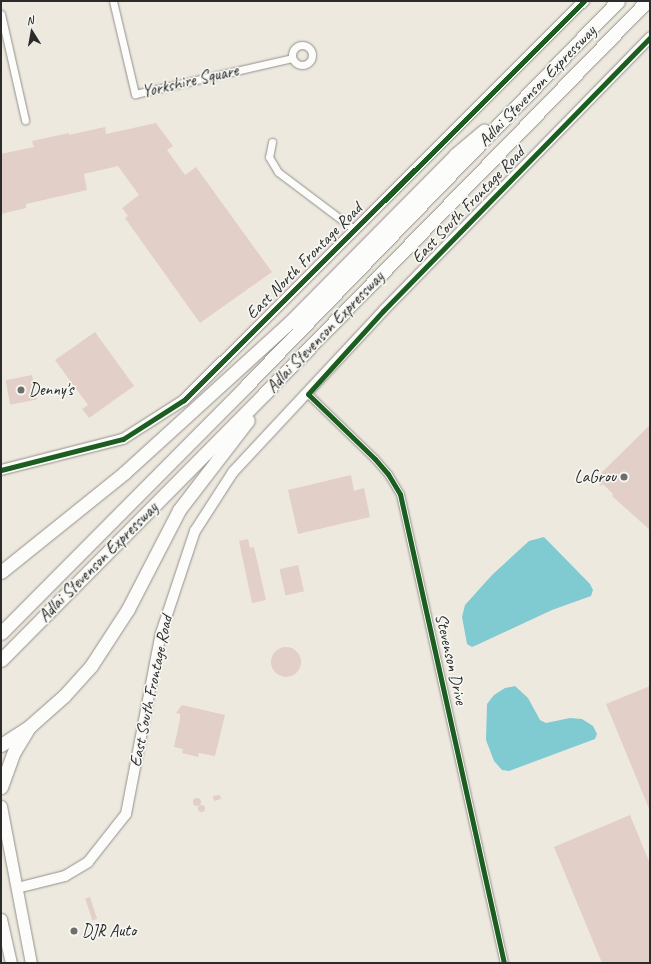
<!DOCTYPE html>
<html>
<head>
<meta charset="utf-8">
<style>
	body { margin:0 }
	#map { position:relative; width:651px; height:964px; overflow:hidden; background:#eee9df; font-family:Caveat,sans-serif }
	div>[style] { position:absolute }
	.water>* { inset:0; background:#80cad2 }
	.building>* { inset:0; background:#e2cfc7; transform-origin:0 0 }
	.round { border-radius:50% }
	.roads { filter:drop-shadow(0 0 1px #93908b) drop-shadow(0 0 1px #93908b) }
	.street>* { height:7px; margin:-3.5px; padding:0 3.5px; transform-origin:3.5px; border-radius:3.5px; background:#fcfcfa }
	.street>.ring { margin:-3.5px; padding:0; box-sizing:content-box; background:none; border:7px solid #fcfcfa; border-radius:50% }
	.secondary>* { height:10px; margin:-5px; padding:0 5px; transform-origin:5px; border-radius:5px; background:#fcfcfa }
	.primary>* { height:11px; margin:-5.5px; padding:0 5.5px; transform-origin:5.5px; border-radius:5.5px; background:#fcfcfa }
	.highway>* { height:13px; margin:-6.5px; padding:0 6.5px; transform-origin:6.5px; border-radius:6.5px; background:#fcfcfa }
	.cycleway>* { height:5px; margin:-2.5px; padding:0 2.5px; transform-origin:2.5px; border-radius:2.5px; background:#1b5e20 }
	.dots>* { width:11px; height:11px; translate:-50% -50%; box-sizing:border-box; border:2px solid #f6f6f2; border-radius:50% }
	span { translate:-50% -50%; white-space:nowrap; text-align:center; line-height:1.15; -webkit-text-stroke:3.5px #f6f6f2; paint-order:stroke }
	.street-label { font-size:17px; color:#2b2b2b }
	.poi-label { font-size:17px; color:#2b2b2b }
	.left { translate:0 -50%; text-align:left }
	.right { translate:-100% -50%; text-align:right }
	.frame { position:absolute; inset:0; border:2px solid #2b2b2b; pointer-events:none }
	.north { position:absolute; left:12px; top:12px; width:40px; height:40px; -webkit-text-stroke:3px #f6f6f2; paint-order:stroke; rotate:349deg; font-size:11px; font-weight:700; line-height:16px; text-align:center; color:#2b2b2b }
	.north::after { content:''; display:block; margin:auto; width:14px; height:18px; background:#2b2b2b; clip-path:polygon(50% 0,100% 100%,50% 72%,0 100%) }
</style>
</head>
<body>
<div id="map">
	<div class="water">
		<i style="clip-path:polygon(544px 537px,590px 584px,593px 590px,591px 596px,552px 610px,479px 644px,472px 647px,467px 644px,462px 617px,465px 605px,492px 575px,529px 541px)"></i>
		<i style="clip-path:polygon(515px 686px,528px 698px,540px 720px,546px 723px,570px 718px,582px 719px,593px 726px,597px 734px,595px 739px,509px 771px,502px 770px,494px 761px,486px 740px,487px 704px,494px 695px,505px 688px)"></i>
	</div>
	<div class="building">
		<i style="clip-path:polygon(156px 123px,173px 146px,167px 150px,185px 175px,196px 167px,272px 272px,200px 323px,125px 218px,128px 216px,122px 208px,139px 195px,118px 166px,84px 174px,87px 190px,26px 204px,26px 208px,1px 214px,1px 154px,34px 147px,32px 141px,69px 133px,69px 135px,105px 127px,106px 134px)"></i>
		<i style="clip-path:polygon(95px 332px,134px 386px,89px 418px,82px 409px,88px 405px,55px 360px)"></i>
		<i style="left:32px;top:375px;width:25px;height:27px;rotate:79deg"></i>
		<i style="clip-path:polygon(650px 425px,650px 530px,612px 496px,613px 494px,603px 484px,601px 486px,595px 479px)"></i>
		<i style="clip-path:polygon(351px 475px,354px 491px,364px 488px,370px 517px,298px 534px,288px 490px)"></i>
		<i style="clip-path:polygon(248px 539px,250px 548px,254px 547px,266px 600px,252px 603px,239px 541px)"></i>
		<i style="left:298px;top:565px;width:27px;height:19px;rotate:77deg"></i>
		<i class="round" style="left:271px;top:647px;width:30px;height:30px"></i>
		<i style="clip-path:polygon(650px 686px,650px 811px,606px 704px)"></i>
		<i style="clip-path:polygon(182px 705px,225px 715px,215px 756px,199px 753px,198px 757px,182px 753px,183px 749px,174px 747px,180px 719px,180px 714px,176px 713px)"></i>
		<i style="clip-path:polygon(220px 795px,221px 799px,214px 801px,213px 796px)"></i>
		<i class="round" style="left:193px;top:798px;width:8px;height:8px"></i>
		<i class="round" style="left:197.5px;top:804.5px;width:7px;height:7px"></i>
		<i style="clip-path:polygon(630px 815px,650px 864px,650px 963px,602px 963px,554px 847px)"></i>
		<i style="left:90px;top:897px;width:23px;height:5px;rotate:72deg"></i>
	</div>
	<div class="roads">
		<div class="street">
			<i style="left:113px;top:1px;width:96px;rotate:76.7deg"></i>
			<i style="left:135px;top:94px;width:161px;rotate:-12.9deg"></i>
			<i style="left:1px;top:14px;width:109px;rotate:77.2deg"></i>
			<i class="ring" style="left:292px;top:45px;width:13px;height:13px"></i>
			<i style="left:272px;top:142px;width:15px;rotate:101deg"></i>
			<i style="left:269px;top:157px;width:17px;rotate:59deg"></i>
			<i style="left:278px;top:172px;width:96px;rotate:37deg"></i>
			<i style="left:308px;top:394px;width:93px;rotate:44.1deg"></i>
			<i style="left:375px;top:459px;width:20px;rotate:49deg"></i>
			<i style="left:388px;top:474px;width:23px;rotate:59deg"></i>
			<i style="left:400px;top:494px;width:480px;rotate:77.5deg"></i>
		</div>
		<div class="secondary">
			<i style="left:1px;top:470px;width:126px;rotate:-14.3deg"></i>
			<i style="left:123px;top:439px;width:72px;rotate:-32.6deg"></i>
			<i style="left:184px;top:400px;width:565px;rotate:-44.93deg"></i>
			<i style="left:17px;top:888px;width:49px;rotate:-14deg"></i>
			<i style="left:65px;top:876px;width:27px;rotate:-31deg"></i>
			<i style="left:88px;top:862px;width:61px;rotate:-51.6deg"></i>
			<i style="left:126px;top:814px;width:184px;rotate:-79.1deg"></i>
			<i style="left:161px;top:633px;width:108px;rotate:-71.6deg"></i>
			<i style="left:195px;top:531px;width:70px;rotate:-57.2deg"></i>
			<i style="left:233px;top:472px;width:220px;rotate:-47deg"></i>
			<i style="left:383px;top:311px;width:383px;rotate:-45.7deg"></i>
		</div>
		<div class="primary">
			<i style="left:1px;top:806px;width:160px;rotate:79.2deg"></i>
			<i style="left:1px;top:919px;width:45px;rotate:77.2deg"></i>
		</div>
		<div class="highway">
			<i style="left:1px;top:572px;width:158px;rotate:-38.8deg"></i>
			<i style="left:124px;top:473px;width:224px;rotate:-42.3deg"></i>
			<i style="left:290px;top:322px;width:235px;rotate:-45.3deg"></i>
			<i style="left:455px;top:155px;width:38px;rotate:-40deg"></i>
			<i style="left:1px;top:633px;width:349px;rotate:-45.2deg"></i>
			<i style="left:247px;top:385px;width:534px;rotate:-45.99deg"></i>
			<i style="left:1px;top:660px;width:375px;rotate:-45.3deg"></i>
			<i style="left:265px;top:393px;width:547px;rotate:-45.74deg"></i>
			<i style="left:1px;top:745px;width:35px;rotate:-33deg"></i>
			<i style="left:30px;top:726px;width:45px;rotate:-41.4deg"></i>
			<i style="left:64px;top:696px;width:40px;rotate:-48deg"></i>
			<i style="left:91px;top:666px;width:68px;rotate:-57deg"></i>
			<i style="left:128px;top:609px;width:111px;rotate:-62.7deg"></i>
			<i style="left:179px;top:510px;width:113px;rotate:-52.5deg"></i>
			<i style="left:1px;top:787px;width:37px;rotate:-70deg"></i>
			<i style="left:14px;top:752px;width:27px;rotate:-59deg"></i>
		</div>
	</div>
	<div class="cycleway">
		<i style="left:1px;top:470px;width:126px;rotate:-14.3deg"></i>
		<i style="left:123px;top:439px;width:72px;rotate:-32.6deg"></i>
		<i style="left:184px;top:400px;width:565px;rotate:-44.93deg"></i>
		<i style="left:504px;top:963px;width:480px;rotate:-102.5deg"></i>
		<i style="left:400px;top:494px;width:23px;rotate:-121deg"></i>
		<i style="left:388px;top:474px;width:20px;rotate:-131deg"></i>
		<i style="left:375px;top:459px;width:93px;rotate:-135.9deg"></i>
		<i style="left:308px;top:394px;width:112px;rotate:-47.9deg"></i>
		<i style="left:383px;top:311px;width:383px;rotate:-45.7deg"></i>
	</div>
	<div class="dots">
		<i style="left:21px;top:390px;background:#6f6e6a"></i>
		<i style="left:624px;top:477px;background:#6f6e6a"></i>
		<i style="left:74px;top:931px;background:#6f6e6a"></i>
	</div>
	<div class="street-label">
		<span style="left:190px;top:81px;rotate:-13deg">Yorkshire Square</span>
		<span style="left:537px;top:86px;rotate:-46deg">Adlai Stevenson Expressway</span>
		<span style="left:468px;top:205px;rotate:-46deg">East South Frontage Road</span>
		<span style="left:304px;top:261px;rotate:-45deg">East North Frontage Road</span>
		<span style="left:325px;top:332px;rotate:-46deg">Adlai Stevenson Expressway</span>
		<span style="left:98px;top:562px;rotate:-45deg">Adlai Stevenson Expressway</span>
		<span style="left:451px;top:659px;rotate:77deg">Stevenson Drive</span>
		<span style="left:151px;top:691px;rotate:-78deg">East South Frontage Road</span>
	</div>
	<div class="poi-label">
		<span class="left" style="left:29px;top:390px">Denny's</span>
		<span class="right" style="left:616px;top:477px">LaGrou</span>
		<span class="left" style="left:82px;top:931px">DJR Auto</span>
	</div>
	<div class="frame"></div>
	<div class="north">N</div>
</div>
</body>
</html>
